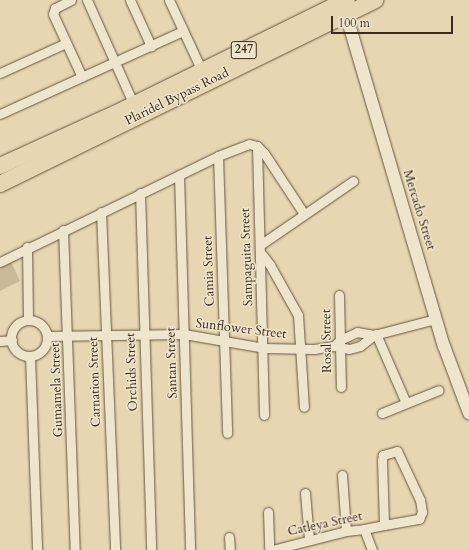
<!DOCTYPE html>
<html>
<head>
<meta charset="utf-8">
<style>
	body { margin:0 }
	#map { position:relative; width:469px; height:550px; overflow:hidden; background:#e6d6b1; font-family:Cardo,serif }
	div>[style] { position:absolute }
	.green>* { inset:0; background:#c9b998 }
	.roads { filter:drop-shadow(0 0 1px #665640) drop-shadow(0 0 1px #665640) }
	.street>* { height:9px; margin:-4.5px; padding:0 4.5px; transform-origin:4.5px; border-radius:4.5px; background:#efe4cc }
	.street>.ring { margin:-4.5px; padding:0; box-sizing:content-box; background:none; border:9px solid #efe4cc; border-radius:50% }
	.secondary>* { height:12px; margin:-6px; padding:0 6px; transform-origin:6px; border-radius:6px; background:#efe4cc }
	.highway>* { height:16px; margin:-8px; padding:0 8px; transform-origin:8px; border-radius:8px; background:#e6d6b1 }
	span { translate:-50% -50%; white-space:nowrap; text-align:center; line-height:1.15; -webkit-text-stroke:3px #efe4cc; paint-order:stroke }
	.shield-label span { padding:1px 3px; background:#efe4cc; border:1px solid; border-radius:3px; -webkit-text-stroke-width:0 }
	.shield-label { font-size:12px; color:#3b2b1b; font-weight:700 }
	.street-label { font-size:13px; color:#3b2b1b }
	.scale { position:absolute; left:331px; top:16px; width:122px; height:18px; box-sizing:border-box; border:2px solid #3b2b1b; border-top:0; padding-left:5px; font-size:12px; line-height:14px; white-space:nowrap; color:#3b2b1b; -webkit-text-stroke:3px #efe4cc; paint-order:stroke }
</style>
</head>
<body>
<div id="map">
	<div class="green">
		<i style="clip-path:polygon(11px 262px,20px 281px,0 291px,0 267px)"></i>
	</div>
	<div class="roads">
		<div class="street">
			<i style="left:71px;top:0;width:18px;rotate:153deg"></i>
			<i style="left:55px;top:8px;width:6px;rotate:108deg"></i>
			<i style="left:53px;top:14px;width:69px;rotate:65.3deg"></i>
			<i style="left:87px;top:0;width:115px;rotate:65.9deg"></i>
			<i style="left:130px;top:0;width:51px;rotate:65.5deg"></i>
			<i style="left:169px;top:0;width:78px;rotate:65.1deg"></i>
			<i style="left:0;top:73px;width:72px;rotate:-24.4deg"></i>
			<i style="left:0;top:114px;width:201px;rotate:-24.4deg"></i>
			<i style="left:257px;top:146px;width:269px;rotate:88.5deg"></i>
			<i style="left:218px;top:156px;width:277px;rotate:88.1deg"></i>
			<i style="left:179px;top:175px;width:375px;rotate:88.3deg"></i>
			<i style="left:140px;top:193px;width:357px;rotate:88.2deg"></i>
			<i style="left:101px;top:212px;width:338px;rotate:87.6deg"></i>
			<i style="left:63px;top:230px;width:320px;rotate:87.9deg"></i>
			<i style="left:260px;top:245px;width:113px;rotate:-34.5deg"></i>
			<i style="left:27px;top:247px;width:73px;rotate:89.2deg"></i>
			<i style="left:260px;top:252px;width:16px;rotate:52deg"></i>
			<i style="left:270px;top:265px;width:57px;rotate:60.8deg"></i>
			<i style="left:298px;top:315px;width:92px;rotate:86.3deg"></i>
			<i style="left:0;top:262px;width:242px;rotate:-25.9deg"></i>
			<i style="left:218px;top:156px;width:33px;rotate:-21deg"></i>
			<i style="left:249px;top:144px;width:8px;rotate:14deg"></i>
			<i style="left:257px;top:146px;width:10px;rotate:45deg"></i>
			<i style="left:264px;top:153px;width:73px;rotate:56.7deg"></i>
			<i style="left:339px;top:295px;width:92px;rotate:88.8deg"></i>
			<i class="ring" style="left:11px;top:320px;width:27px;height:27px"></i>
			<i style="left:376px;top:334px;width:75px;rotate:66.5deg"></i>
			<i style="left:47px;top:336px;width:137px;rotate:-0.8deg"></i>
			<i style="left:184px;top:334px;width:81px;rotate:9.9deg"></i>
			<i style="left:264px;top:348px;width:50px;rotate:1.1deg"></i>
			<i style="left:314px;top:349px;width:20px;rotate:-9deg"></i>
			<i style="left:334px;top:346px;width:15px;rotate:11deg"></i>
			<i style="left:349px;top:349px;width:11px;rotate:-15deg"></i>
			<i style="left:360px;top:346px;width:18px;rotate:-38deg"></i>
			<i style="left:0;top:341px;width:12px;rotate:-5deg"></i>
			<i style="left:334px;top:346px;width:8px;rotate:-45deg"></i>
			<i style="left:340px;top:340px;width:19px;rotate:-25deg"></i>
			<i style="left:357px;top:332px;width:17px;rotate:10deg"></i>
			<i style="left:374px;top:335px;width:64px;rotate:-14.5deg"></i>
			<i style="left:30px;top:356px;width:194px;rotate:87.9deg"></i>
			<i style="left:382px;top:413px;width:61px;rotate:-22deg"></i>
			<i style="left:342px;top:475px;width:56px;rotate:85.9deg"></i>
			<i style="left:305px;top:493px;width:46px;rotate:85deg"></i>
			<i style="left:268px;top:512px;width:38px;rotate:88deg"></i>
			<i style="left:364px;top:529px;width:22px;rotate:69deg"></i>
			<i style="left:229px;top:537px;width:13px;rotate:86deg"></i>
			<i style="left:272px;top:550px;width:76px;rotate:-14.4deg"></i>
			<i style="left:346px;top:531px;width:18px;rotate:-6deg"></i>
			<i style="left:364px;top:529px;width:20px;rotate:-11deg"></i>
			<i style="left:384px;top:525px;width:36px;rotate:-10deg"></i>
			<i style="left:419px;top:519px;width:8px;rotate:-67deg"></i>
			<i style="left:422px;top:512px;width:12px;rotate:-99deg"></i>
			<i style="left:420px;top:500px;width:54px;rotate:-115.1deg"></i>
			<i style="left:397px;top:451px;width:15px;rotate:164deg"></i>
			<i style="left:383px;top:455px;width:5px;rotate:101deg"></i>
			<i style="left:382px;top:460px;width:65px;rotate:88.2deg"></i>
		</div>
		<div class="secondary">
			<i style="left:346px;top:14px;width:346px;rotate:73.6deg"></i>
			<i style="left:444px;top:346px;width:72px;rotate:69.5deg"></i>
		</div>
		<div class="highway">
			<i style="left:0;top:166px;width:137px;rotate:-24.5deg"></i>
			<i style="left:125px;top:109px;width:247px;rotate:-26.2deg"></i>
			<i style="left:0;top:184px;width:418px;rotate:-26.1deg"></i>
		</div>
	</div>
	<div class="shield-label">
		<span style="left:244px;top:50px">247</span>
	</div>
	<div class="street-label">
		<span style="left:177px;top:97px;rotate:-26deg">Plaridel Bypass Road</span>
		<span style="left:419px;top:210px;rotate:73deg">Mercado Street</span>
		<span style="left:247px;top:257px;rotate:-92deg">Sampaguita Street</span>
		<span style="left:209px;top:271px;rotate:-92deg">Camia Street</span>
		<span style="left:241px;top:329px;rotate:7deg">Sunflower Street</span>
		<span style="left:327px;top:341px;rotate:-91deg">Rosal Street</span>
		<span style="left:172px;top:363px;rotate:-92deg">Santan Street</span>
		<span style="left:132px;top:372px;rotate:-92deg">Orchids Street</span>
		<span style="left:95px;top:382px;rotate:-92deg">Carnation Street</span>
		<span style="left:57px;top:390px;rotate:-92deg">Gumamela Street</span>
		<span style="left:325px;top:524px;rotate:-12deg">Catleya Street</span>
	</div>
	<div class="scale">100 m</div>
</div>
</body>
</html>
